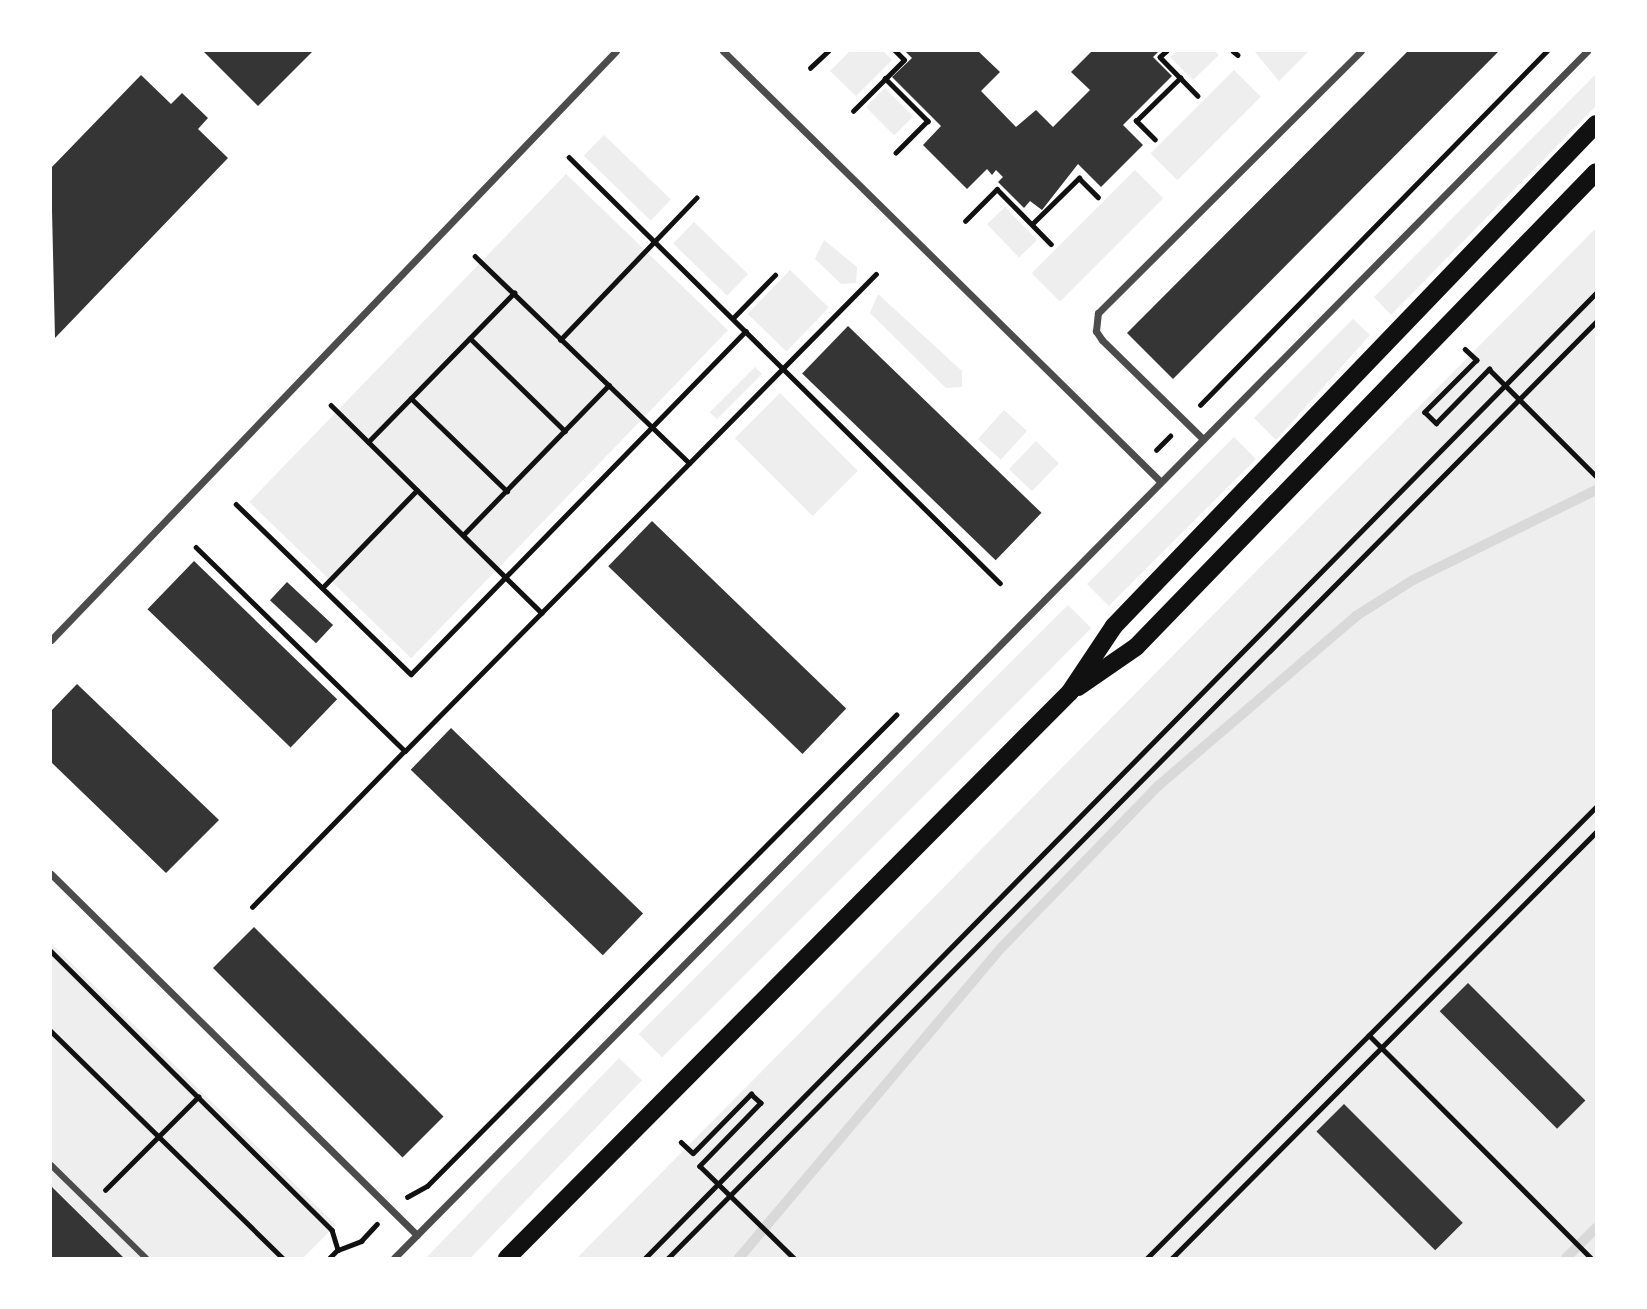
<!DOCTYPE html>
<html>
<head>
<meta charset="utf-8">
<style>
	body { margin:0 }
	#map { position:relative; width:1647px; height:1309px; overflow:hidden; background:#fff; font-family:Signika,sans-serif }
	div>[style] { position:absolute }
	.green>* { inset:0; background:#eee; transform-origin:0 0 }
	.stream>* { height:10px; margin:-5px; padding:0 5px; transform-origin:5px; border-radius:5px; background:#d9d9d9 }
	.building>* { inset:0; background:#353535; transform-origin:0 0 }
	.path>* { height:4.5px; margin:-2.25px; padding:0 2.25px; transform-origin:2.25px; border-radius:2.25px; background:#111 }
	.pedestrian>* { height:6px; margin:-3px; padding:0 3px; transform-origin:3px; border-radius:3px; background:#4c4c4c }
	.minor>* { height:7px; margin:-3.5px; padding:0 3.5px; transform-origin:3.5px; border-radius:3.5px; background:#4c4c4c }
	.primary>* { height:18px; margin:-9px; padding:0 9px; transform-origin:9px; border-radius:9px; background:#111 }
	span { translate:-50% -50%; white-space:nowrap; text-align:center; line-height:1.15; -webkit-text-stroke:7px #fff; paint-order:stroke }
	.frame { position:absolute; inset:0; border:52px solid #fff; pointer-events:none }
</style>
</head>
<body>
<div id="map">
	<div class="green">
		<i style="clip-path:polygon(850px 51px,883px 51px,892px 60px,856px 96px,830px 71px)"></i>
		<i style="clip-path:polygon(1177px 51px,1215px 51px,1219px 55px,1193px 80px,1170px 57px)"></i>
		<i style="clip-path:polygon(1254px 51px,1309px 51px,1279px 81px)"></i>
		<i style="left:1234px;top:70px;width:38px;height:118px;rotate:45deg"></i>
		<i style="clip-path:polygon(1596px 74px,1596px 106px,1391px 315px,1374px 297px)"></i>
		<i style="left:885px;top:88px;width:40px;height:27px;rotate:45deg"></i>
		<i style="left:604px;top:135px;width:93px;height:29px;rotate:44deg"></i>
		<i style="left:1135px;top:170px;width:40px;height:146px;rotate:45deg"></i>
		<i style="left:566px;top:174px;width:225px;height:456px;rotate:44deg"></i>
		<i style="left:1005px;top:207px;width:46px;height:25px;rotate:46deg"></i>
		<i style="left:694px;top:222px;width:75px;height:30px;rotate:44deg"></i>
		<i style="clip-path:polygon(1596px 228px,1596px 1258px,577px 1258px,1486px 339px)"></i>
		<i style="clip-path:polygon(824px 240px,857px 267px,856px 283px,841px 284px,815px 259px)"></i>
		<i style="left:790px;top:270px;width:54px;height:61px;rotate:44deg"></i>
		<i style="clip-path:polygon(878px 294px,962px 371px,962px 387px,946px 388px,870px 313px)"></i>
		<i style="clip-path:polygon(1353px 319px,1370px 335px,1276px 440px,1254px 418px)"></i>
		<i style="left:755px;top:367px;width:10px;height:64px;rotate:45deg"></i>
		<i style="left:780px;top:393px;width:110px;height:64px;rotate:45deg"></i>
		<i style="left:1004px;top:410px;width:31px;height:39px;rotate:42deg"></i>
		<i style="left:1234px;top:437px;width:31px;height:208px;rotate:45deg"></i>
		<i style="left:1036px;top:441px;width:32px;height:39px;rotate:44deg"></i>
		<i style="left:1068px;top:605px;width:33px;height:607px;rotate:45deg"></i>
		<i style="clip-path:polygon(51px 943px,336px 1225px,303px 1258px,124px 1258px,51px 1185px)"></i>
		<i style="left:619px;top:1058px;width:32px;height:281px;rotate:44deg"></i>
	</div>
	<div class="stream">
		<i style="left:739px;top:1258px;width:407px;rotate:-49.8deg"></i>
		<i style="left:1002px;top:947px;width:224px;rotate:-45.9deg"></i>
		<i style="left:1158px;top:786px;width:261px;rotate:-40.6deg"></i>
		<i style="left:1356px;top:616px;width:67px;rotate:-32.3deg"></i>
		<i style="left:1413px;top:580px;width:204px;rotate:-26.2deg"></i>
		<i style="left:1566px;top:1258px;width:42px;rotate:-45deg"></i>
	</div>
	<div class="building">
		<i style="clip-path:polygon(203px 51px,313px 51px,258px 106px)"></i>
		<i style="clip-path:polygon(905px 51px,978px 51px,1000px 72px,981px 91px,1016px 127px,1036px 110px,1053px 127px,1090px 90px,1071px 72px,1092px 51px,1159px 51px,1153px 57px,1172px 76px,1123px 125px,1143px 145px,1101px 187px,1078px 164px,1042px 210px,1030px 201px,1024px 208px,998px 182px,1003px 177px,996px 170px,992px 175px,987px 169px,967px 189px,923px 145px,941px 126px,892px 77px,912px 58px)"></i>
		<i style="clip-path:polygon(1408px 51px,1499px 51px,1173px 379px,1127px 333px)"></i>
		<i style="clip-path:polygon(141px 75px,171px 104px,182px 93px,208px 118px,198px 129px,228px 158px,55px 338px,51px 168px)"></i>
		<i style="left:848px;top:326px;width:269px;height:66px;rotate:44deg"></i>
		<i style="left:652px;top:521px;width:270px;height:63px;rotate:44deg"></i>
		<i style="left:194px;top:561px;width:199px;height:67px;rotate:44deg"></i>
		<i style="left:287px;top:582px;width:63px;height:25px;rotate:43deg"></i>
		<i style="clip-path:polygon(77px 684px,219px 820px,166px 873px,51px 762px,51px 711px)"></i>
		<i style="left:451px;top:728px;width:267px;height:58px;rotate:44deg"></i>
		<i style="left:254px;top:927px;width:268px;height:58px;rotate:45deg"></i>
		<i style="left:1468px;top:983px;width:166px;height:40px;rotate:45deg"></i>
		<i style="left:1344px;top:1104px;width:168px;height:39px;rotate:45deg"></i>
		<i style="clip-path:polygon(51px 1185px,53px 1188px,124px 1258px,51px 1258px)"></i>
	</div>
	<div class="path">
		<i style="left:1167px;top:51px;width:9px;rotate:139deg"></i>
		<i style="left:1160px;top:57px;width:54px;rotate:45.7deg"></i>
		<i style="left:1233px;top:51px;width:6px;rotate:39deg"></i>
		<i style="left:810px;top:68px;width:25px;rotate:-43deg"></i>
		<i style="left:885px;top:78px;width:61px;rotate:45deg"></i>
		<i style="left:928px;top:121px;width:45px;rotate:135deg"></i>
		<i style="left:853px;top:111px;width:72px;rotate:-45deg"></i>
		<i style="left:904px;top:60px;width:13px;rotate:-135deg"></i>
		<i style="left:1155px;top:140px;width:27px;rotate:-135deg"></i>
		<i style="left:1136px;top:121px;width:62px;rotate:-44.3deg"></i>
		<i style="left:569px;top:157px;width:606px;rotate:44.67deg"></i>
		<i style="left:965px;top:221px;width:45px;rotate:-45deg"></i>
		<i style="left:997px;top:189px;width:77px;rotate:45.5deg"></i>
		<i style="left:1032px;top:224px;width:66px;rotate:-44.4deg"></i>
		<i style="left:1079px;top:178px;width:27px;rotate:45deg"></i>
		<i style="left:475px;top:256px;width:298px;rotate:44deg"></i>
		<i style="left:733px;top:318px;width:60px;rotate:-45.7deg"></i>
		<i style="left:470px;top:338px;width:133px;rotate:44.4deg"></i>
		<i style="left:560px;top:340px;width:197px;rotate:-46.2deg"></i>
		<i style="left:1465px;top:349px;width:16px;rotate:43deg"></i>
		<i style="left:1477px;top:360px;width:74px;rotate:135deg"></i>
		<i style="left:1425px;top:412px;width:16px;rotate:45deg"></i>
		<i style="left:1436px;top:423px;width:76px;rotate:-45.5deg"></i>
		<i style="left:1489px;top:369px;width:151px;rotate:45deg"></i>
		<i style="left:411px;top:398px;width:134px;rotate:44.1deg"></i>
		<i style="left:331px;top:405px;width:296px;rotate:44.6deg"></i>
		<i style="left:1200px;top:405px;width:496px;rotate:-45.6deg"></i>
		<i style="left:368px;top:442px;width:209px;rotate:-45.6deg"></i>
		<i style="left:1156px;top:450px;width:20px;rotate:-45deg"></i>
		<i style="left:236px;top:504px;width:244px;rotate:44.2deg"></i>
		<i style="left:411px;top:674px;width:479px;rotate:-45.7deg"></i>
		<i style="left:463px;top:535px;width:209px;rotate:-45.8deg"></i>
		<i style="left:196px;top:547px;width:292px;rotate:44.3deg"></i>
		<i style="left:405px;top:751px;width:218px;rotate:134.3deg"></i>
		<i style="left:322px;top:588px;width:136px;rotate:-45.9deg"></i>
		<i style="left:405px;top:751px;width:670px;rotate:-45.36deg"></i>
		<i style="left:51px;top:951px;width:396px;rotate:44.8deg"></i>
		<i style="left:332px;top:1230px;width:21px;rotate:73deg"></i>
		<i style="left:338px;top:1250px;width:11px;rotate:135deg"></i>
		<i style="left:51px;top:1031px;width:325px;rotate:44.4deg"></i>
		<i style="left:1369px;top:1035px;width:315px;rotate:45.1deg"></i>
		<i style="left:681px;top:1142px;width:16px;rotate:43deg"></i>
		<i style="left:693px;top:1153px;width:83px;rotate:-45.5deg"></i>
		<i style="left:751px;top:1094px;width:13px;rotate:42deg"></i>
		<i style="left:761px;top:1103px;width:88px;rotate:134.1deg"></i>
		<i style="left:700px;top:1166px;width:132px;rotate:44.4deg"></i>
		<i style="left:105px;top:1190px;width:132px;rotate:-45deg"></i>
		<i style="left:407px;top:1197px;width:23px;rotate:-29deg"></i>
		<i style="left:427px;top:1186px;width:665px;rotate:-45.12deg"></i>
		<i style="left:338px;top:1250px;width:25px;rotate:-21deg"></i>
		<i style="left:361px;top:1241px;width:23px;rotate:-47deg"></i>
		<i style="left:645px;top:1258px;width:1355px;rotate:-45.42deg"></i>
		<i style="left:668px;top:1258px;width:1318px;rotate:-45.25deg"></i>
		<i style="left:1147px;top:1258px;width:636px;rotate:-45.13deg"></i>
		<i style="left:1172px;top:1258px;width:601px;rotate:-45.13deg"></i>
	</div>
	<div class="pedestrian">
		<i style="left:51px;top:1165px;width:133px;rotate:44.4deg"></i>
	</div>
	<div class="minor">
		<i style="left:723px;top:51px;width:613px;rotate:44.54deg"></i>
		<i style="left:1202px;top:438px;width:140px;rotate:-135.6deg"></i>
		<i style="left:1102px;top:340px;width:11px;rotate:-124deg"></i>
		<i style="left:1096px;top:331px;width:18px;rotate:-84deg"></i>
		<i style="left:1098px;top:313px;width:371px;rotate:-44.9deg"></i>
		<i style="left:51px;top:640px;width:816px;rotate:-46.19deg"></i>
		<i style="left:51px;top:874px;width:514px;rotate:44.61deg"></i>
		<i style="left:394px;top:1258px;width:1697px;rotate:-45.33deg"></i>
	</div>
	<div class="primary">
		<i style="left:1078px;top:687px;width:70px;rotate:-34.6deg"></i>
		<i style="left:1136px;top:647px;width:661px;rotate:-45.92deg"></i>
		<i style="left:507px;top:1258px;width:798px;rotate:-45.15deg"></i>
		<i style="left:1070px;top:692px;width:79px;rotate:-56.3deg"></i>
		<i style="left:1114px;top:626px;width:696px;rotate:-46.16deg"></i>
	</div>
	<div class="frame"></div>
</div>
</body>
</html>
